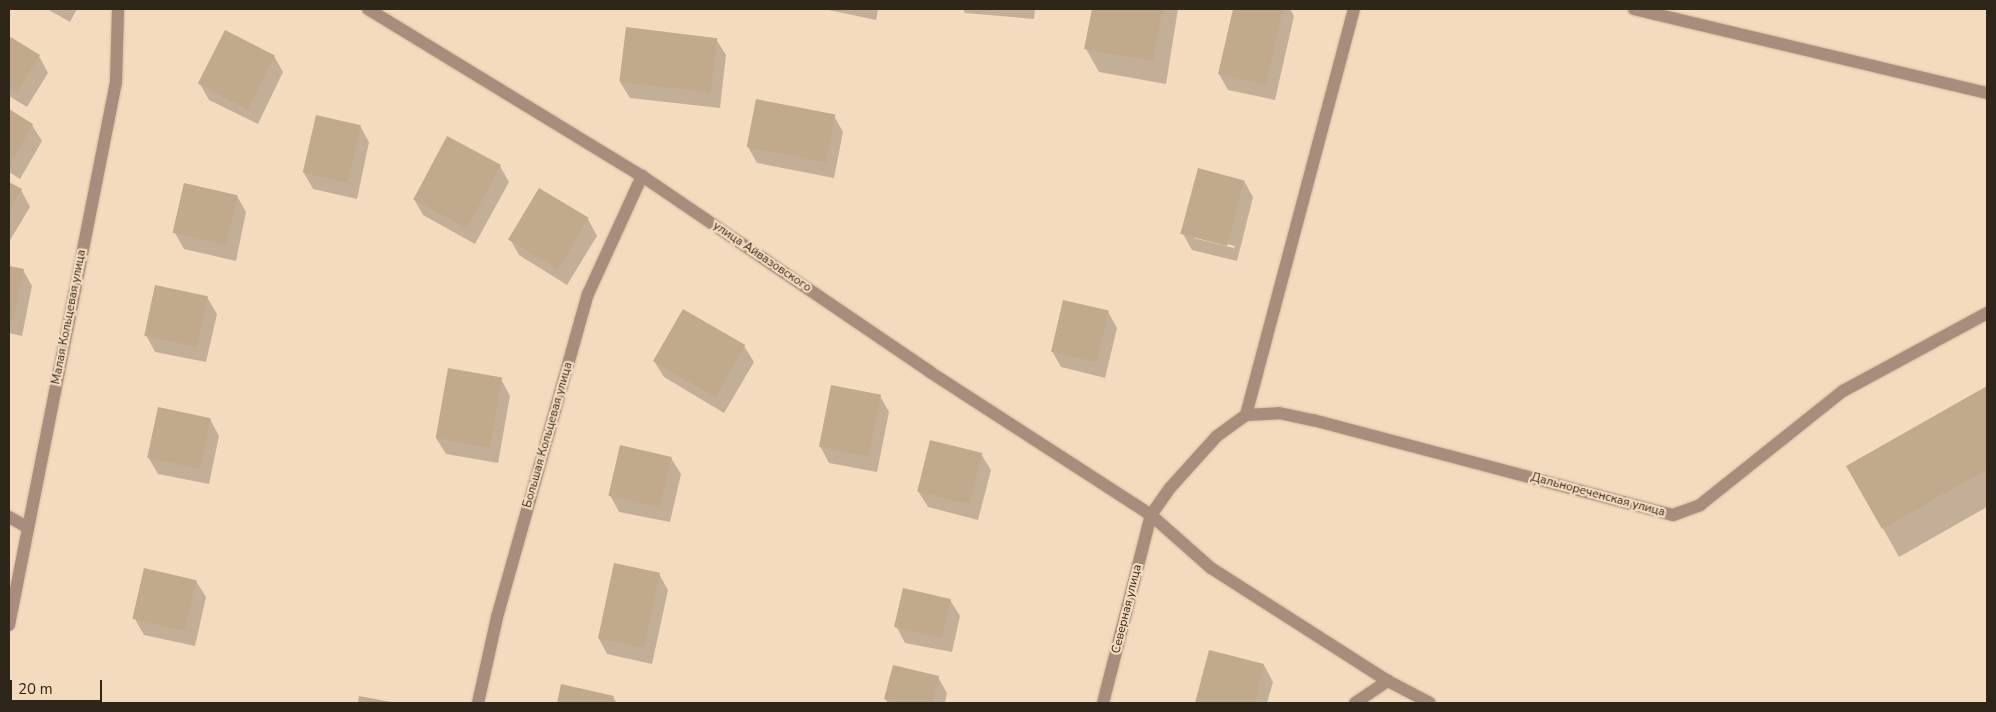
<!DOCTYPE html>
<html>
<head>
<meta charset="utf-8">
<style>
	body { margin:0 }
	#map { position:relative; width:1996px; height:712px; overflow:hidden; background:#f4dbbd; font-family:"Nunito Sans",sans-serif }
	div>[style] { position:absolute }
	.shadow>* { inset:0; background:#0003 }
	.building>* { inset:0; background:#c1aa8c; transform-origin:0 0 }
	.roads { filter:drop-shadow(0 0 1px #d1baa0) drop-shadow(0 0 1px #d1baa0) }
	.lane>* { height:12px; margin:-6px; padding:0 6px; transform-origin:6px; border-radius:6px; background:#a88d7c }
	.street>* { height:12px; margin:-6px; padding:0 6px; transform-origin:6px; border-radius:6px; background:#a88d7c }
	span { translate:-50% -50%; white-space:nowrap; text-align:center; line-height:1.15; -webkit-text-stroke:4.5px #f4dbbd; paint-order:stroke }
	.street-label { font-size:12px; color:#2f261a }
	.frame { position:absolute; inset:0; border:10px solid #2f261a; pointer-events:none }
	.scale { position:absolute; left:10px; top:680px; width:92px; height:22px; box-sizing:border-box; border:2px solid #2f261a; border-top:0; padding-left:6px; font-size:15px; line-height:18px; white-space:nowrap; color:#2f261a; -webkit-text-stroke:4px #f4dbbd; paint-order:stroke }
</style>
</head>
<body>
<div id="map">
	<div class="shadow">
		<i style="clip-path:polygon(47px 9px,77px 9px,70px 22px)"></i>
		<i style="clip-path:polygon(824px 9px,878px 9px,876px 20px)"></i>
		<i style="clip-path:polygon(963px 9px,1035px 9px,1034px 19px,965px 13px)"></i>
		<i style="clip-path:polygon(1093px 9px,1178px 9px,1166px 84px,1099px 72px,1086px 49px)"></i>
		<i style="clip-path:polygon(1234px 9px,1290px 9px,1294px 16px,1275px 100px,1228px 90px,1219px 74px)"></i>
		<i style="clip-path:polygon(9px 37px,39px 56px,48px 73px,27px 107px,9px 96px)"></i>
		<i style="clip-path:polygon(716px 39px,726px 55px,720px 108px,630px 98px,620px 82px)"></i>
		<i style="clip-path:polygon(274px 56px,283px 72px,258px 124px,209px 100px,200px 84px)"></i>
		<i style="clip-path:polygon(9px 111px,32px 125px,42px 141px,20px 179px,9px 172px)"></i>
		<i style="clip-path:polygon(834px 116px,843px 132px,834px 178px,757px 163px,748px 147px)"></i>
		<i style="clip-path:polygon(360px 126px,369px 142px,357px 199px,313px 189px,304px 173px)"></i>
		<i style="clip-path:polygon(500px 166px,509px 182px,475px 244px,423px 215px,414px 199px)"></i>
		<i style="clip-path:polygon(evenodd,1244px 181px,1253px 197px,1237px 261px,1192px 250px,1183px 234px,1244px 181px,1194px 236px,1235px 246px,1234px 248px,1194px 238px,1194px 236px)"></i>
		<i style="clip-path:polygon(9px 183px,21px 190px,30px 207px,9px 242px)"></i>
		<i style="clip-path:polygon(185px 185px,237px 196px,246px 212px,236px 261px,184px 249px,175px 233px)"></i>
		<i style="clip-path:polygon(588px 219px,597px 236px,567px 285px,519px 255px,510px 239px)"></i>
		<i style="clip-path:polygon(9px 267px,23px 270px,32px 286px,22px 336px,9px 333px)"></i>
		<i style="clip-path:polygon(207px 297px,217px 314px,206px 362px,155px 352px,146px 335px)"></i>
		<i style="clip-path:polygon(1108px 312px,1117px 328px,1105px 378px,1061px 367px,1052px 351px)"></i>
		<i style="clip-path:polygon(744px 346px,754px 362px,724px 413px,664px 377px,654px 361px)"></i>
		<i style="clip-path:polygon(501px 379px,510px 396px,498px 463px,446px 454px,436px 438px)"></i>
		<i style="clip-path:polygon(1987px 387px,1987px 507px,1899px 557px,1848px 466px)"></i>
		<i style="clip-path:polygon(880px 396px,889px 412px,877px 472px,829px 463px,820px 446px)"></i>
		<i style="clip-path:polygon(210px 419px,219px 436px,209px 484px,158px 474px,148px 457px)"></i>
		<i style="clip-path:polygon(981px 454px,991px 470px,978px 520px,928px 507px,918px 491px)"></i>
		<i style="clip-path:polygon(671px 458px,681px 474px,670px 522px,619px 512px,610px 495px)"></i>
		<i style="clip-path:polygon(659px 574px,668px 590px,652px 664px,607px 654px,598px 637px)"></i>
		<i style="clip-path:polygon(196px 581px,206px 597px,195px 646px,144px 635px,135px 619px)"></i>
		<i style="clip-path:polygon(950px 600px,960px 616px,952px 652px,905px 643px,896px 626px)"></i>
		<i style="clip-path:polygon(1210px 652px,1264px 665px,1273px 682px,1267px 703px,1197px 703px)"></i>
		<i style="clip-path:polygon(938px 677px,947px 693px,945px 703px,888px 703px,885px 699px)"></i>
		<i style="clip-path:polygon(562px 686px,613px 697px,617px 703px,558px 703px)"></i>
	</div>
	<div class="building">
		<i style="clip-path:polygon(1092px 9px,1163px 9px,1153px 61px,1084px 49px)"></i>
		<i style="clip-path:polygon(1233px 9px,1283px 9px,1266px 85px,1218px 74px)"></i>
		<i style="left:626px;top:27px;width:92px;height:55px;rotate:7deg"></i>
		<i style="left:225px;top:30px;width:56px;height:60px;rotate:27deg"></i>
		<i style="clip-path:polygon(9px 36px,40px 55px,17px 92px,9px 87px)"></i>
		<i style="left:756px;top:99px;width:81px;height:49px;rotate:11deg"></i>
		<i style="clip-path:polygon(9px 109px,33px 124px,11px 163px,9px 162px)"></i>
		<i style="left:316px;top:115px;width:46px;height:59px;rotate:13deg"></i>
		<i style="left:447px;top:136px;width:61px;height:72px;rotate:28deg"></i>
		<i style="left:1198px;top:168px;width:48px;height:68px;rotate:15deg"></i>
		<i style="clip-path:polygon(9px 182px,22px 189px,9px 211px)"></i>
		<i style="left:184px;top:183px;width:55px;height:51px;rotate:13deg"></i>
		<i style="left:539px;top:188px;width:58px;height:60px;rotate:31deg"></i>
		<i style="clip-path:polygon(9px 266px,24px 269px,13px 320px,9px 319px)"></i>
		<i style="left:155px;top:285px;width:54px;height:52px;rotate:12deg"></i>
		<i style="left:1063px;top:300px;width:47px;height:53px;rotate:13deg"></i>
		<i style="left:683px;top:309px;width:72px;height:60px;rotate:30deg"></i>
		<i style="left:448px;top:368px;width:55px;height:71px;rotate:10deg"></i>
		<i style="left:831px;top:385px;width:51px;height:63px;rotate:11deg"></i>
		<i style="clip-path:polygon(1987px 386px,1987px 469px,1882px 529px,1846px 466px)"></i>
		<i style="left:158px;top:407px;width:54px;height:52px;rotate:12deg"></i>
		<i style="left:930px;top:440px;width:54px;height:53px;rotate:14deg"></i>
		<i style="left:620px;top:445px;width:53px;height:52px;rotate:13deg"></i>
		<i style="left:614px;top:563px;width:47px;height:77px;rotate:12deg"></i>
		<i style="left:144px;top:568px;width:54px;height:52px;rotate:13deg"></i>
		<i style="left:903px;top:588px;width:49px;height:40px;rotate:13deg"></i>
		<i style="clip-path:polygon(1209px 650px,1264px 664px,1255px 703px,1195px 703px)"></i>
		<i style="clip-path:polygon(893px 665px,939px 676px,932px 703px,900px 703px,884px 699px)"></i>
		<i style="clip-path:polygon(561px 684px,614px 696px,612px 703px,557px 703px)"></i>
		<i style="clip-path:polygon(359px 696px,391px 702px,391px 703px,358px 703px)"></i>
	</div>
	<div class="roads">
		<div class="lane">
			<i style="left:1246px;top:415px;width:33px;rotate:-3deg"></i>
			<i style="left:1279px;top:413px;width:35px;rotate:12deg"></i>
			<i style="left:1313px;top:420px;width:372px;rotate:14.8deg"></i>
			<i style="left:1673px;top:515px;width:29px;rotate:-20deg"></i>
			<i style="left:1700px;top:505px;width:183px;rotate:-38.6deg"></i>
			<i style="left:1843px;top:391px;width:164px;rotate:-28.4deg"></i>
			<i style="left:1151px;top:515px;width:33px;rotate:-55deg"></i>
			<i style="left:1170px;top:488px;width:70px;rotate:-47.9deg"></i>
			<i style="left:1217px;top:436px;width:36px;rotate:-36deg"></i>
			<i style="left:1246px;top:415px;width:420px;rotate:-75.1deg"></i>
		</div>
		<div class="street">
			<i style="left:368px;top:9px;width:321px;rotate:31.4deg"></i>
			<i style="left:642px;top:176px;width:348px;rotate:34.2deg"></i>
			<i style="left:930px;top:372px;width:263px;rotate:32.9deg"></i>
			<i style="left:1151px;top:515px;width:80px;rotate:41.5deg"></i>
			<i style="left:1211px;top:568px;width:210px;rotate:32.6deg"></i>
			<i style="left:1388px;top:681px;width:47px;rotate:27.6deg"></i>
			<i style="left:1634px;top:9px;width:363px;rotate:13.4deg"></i>
			<i style="left:9px;top:517px;width:21px;rotate:29deg"></i>
			<i style="left:9px;top:625px;width:553px;rotate:-78.85deg"></i>
			<i style="left:116px;top:82px;width:73px;rotate:-88.4deg"></i>
			<i style="left:478px;top:703px;width:88px;rotate:-77.5deg"></i>
			<i style="left:497px;top:617px;width:336px;rotate:-74.3deg"></i>
			<i style="left:588px;top:294px;width:130px;rotate:-65.4deg"></i>
			<i style="left:1103px;top:703px;width:194px;rotate:-75.7deg"></i>
			<i style="left:1355px;top:703px;width:40px;rotate:-34deg"></i>
		</div>
	</div>
	<div class="street-label">
		<span style="left:762px;top:257px;rotate:34deg">улица Айвазовского</span>
		<span style="left:69px;top:317px;rotate:-79deg">Малая Кольцевая улица</span>
		<span style="left:548px;top:435px;rotate:-74deg">Большая Кольцевая улица</span>
		<span style="left:1598px;top:495px;rotate:15deg">Дальнореченская улица</span>
		<span style="left:1127px;top:609px;rotate:-76deg">Северная улица</span>
	</div>
	<div class="frame"></div>
	<div class="scale">20 m</div>
</div>
</body>
</html>
